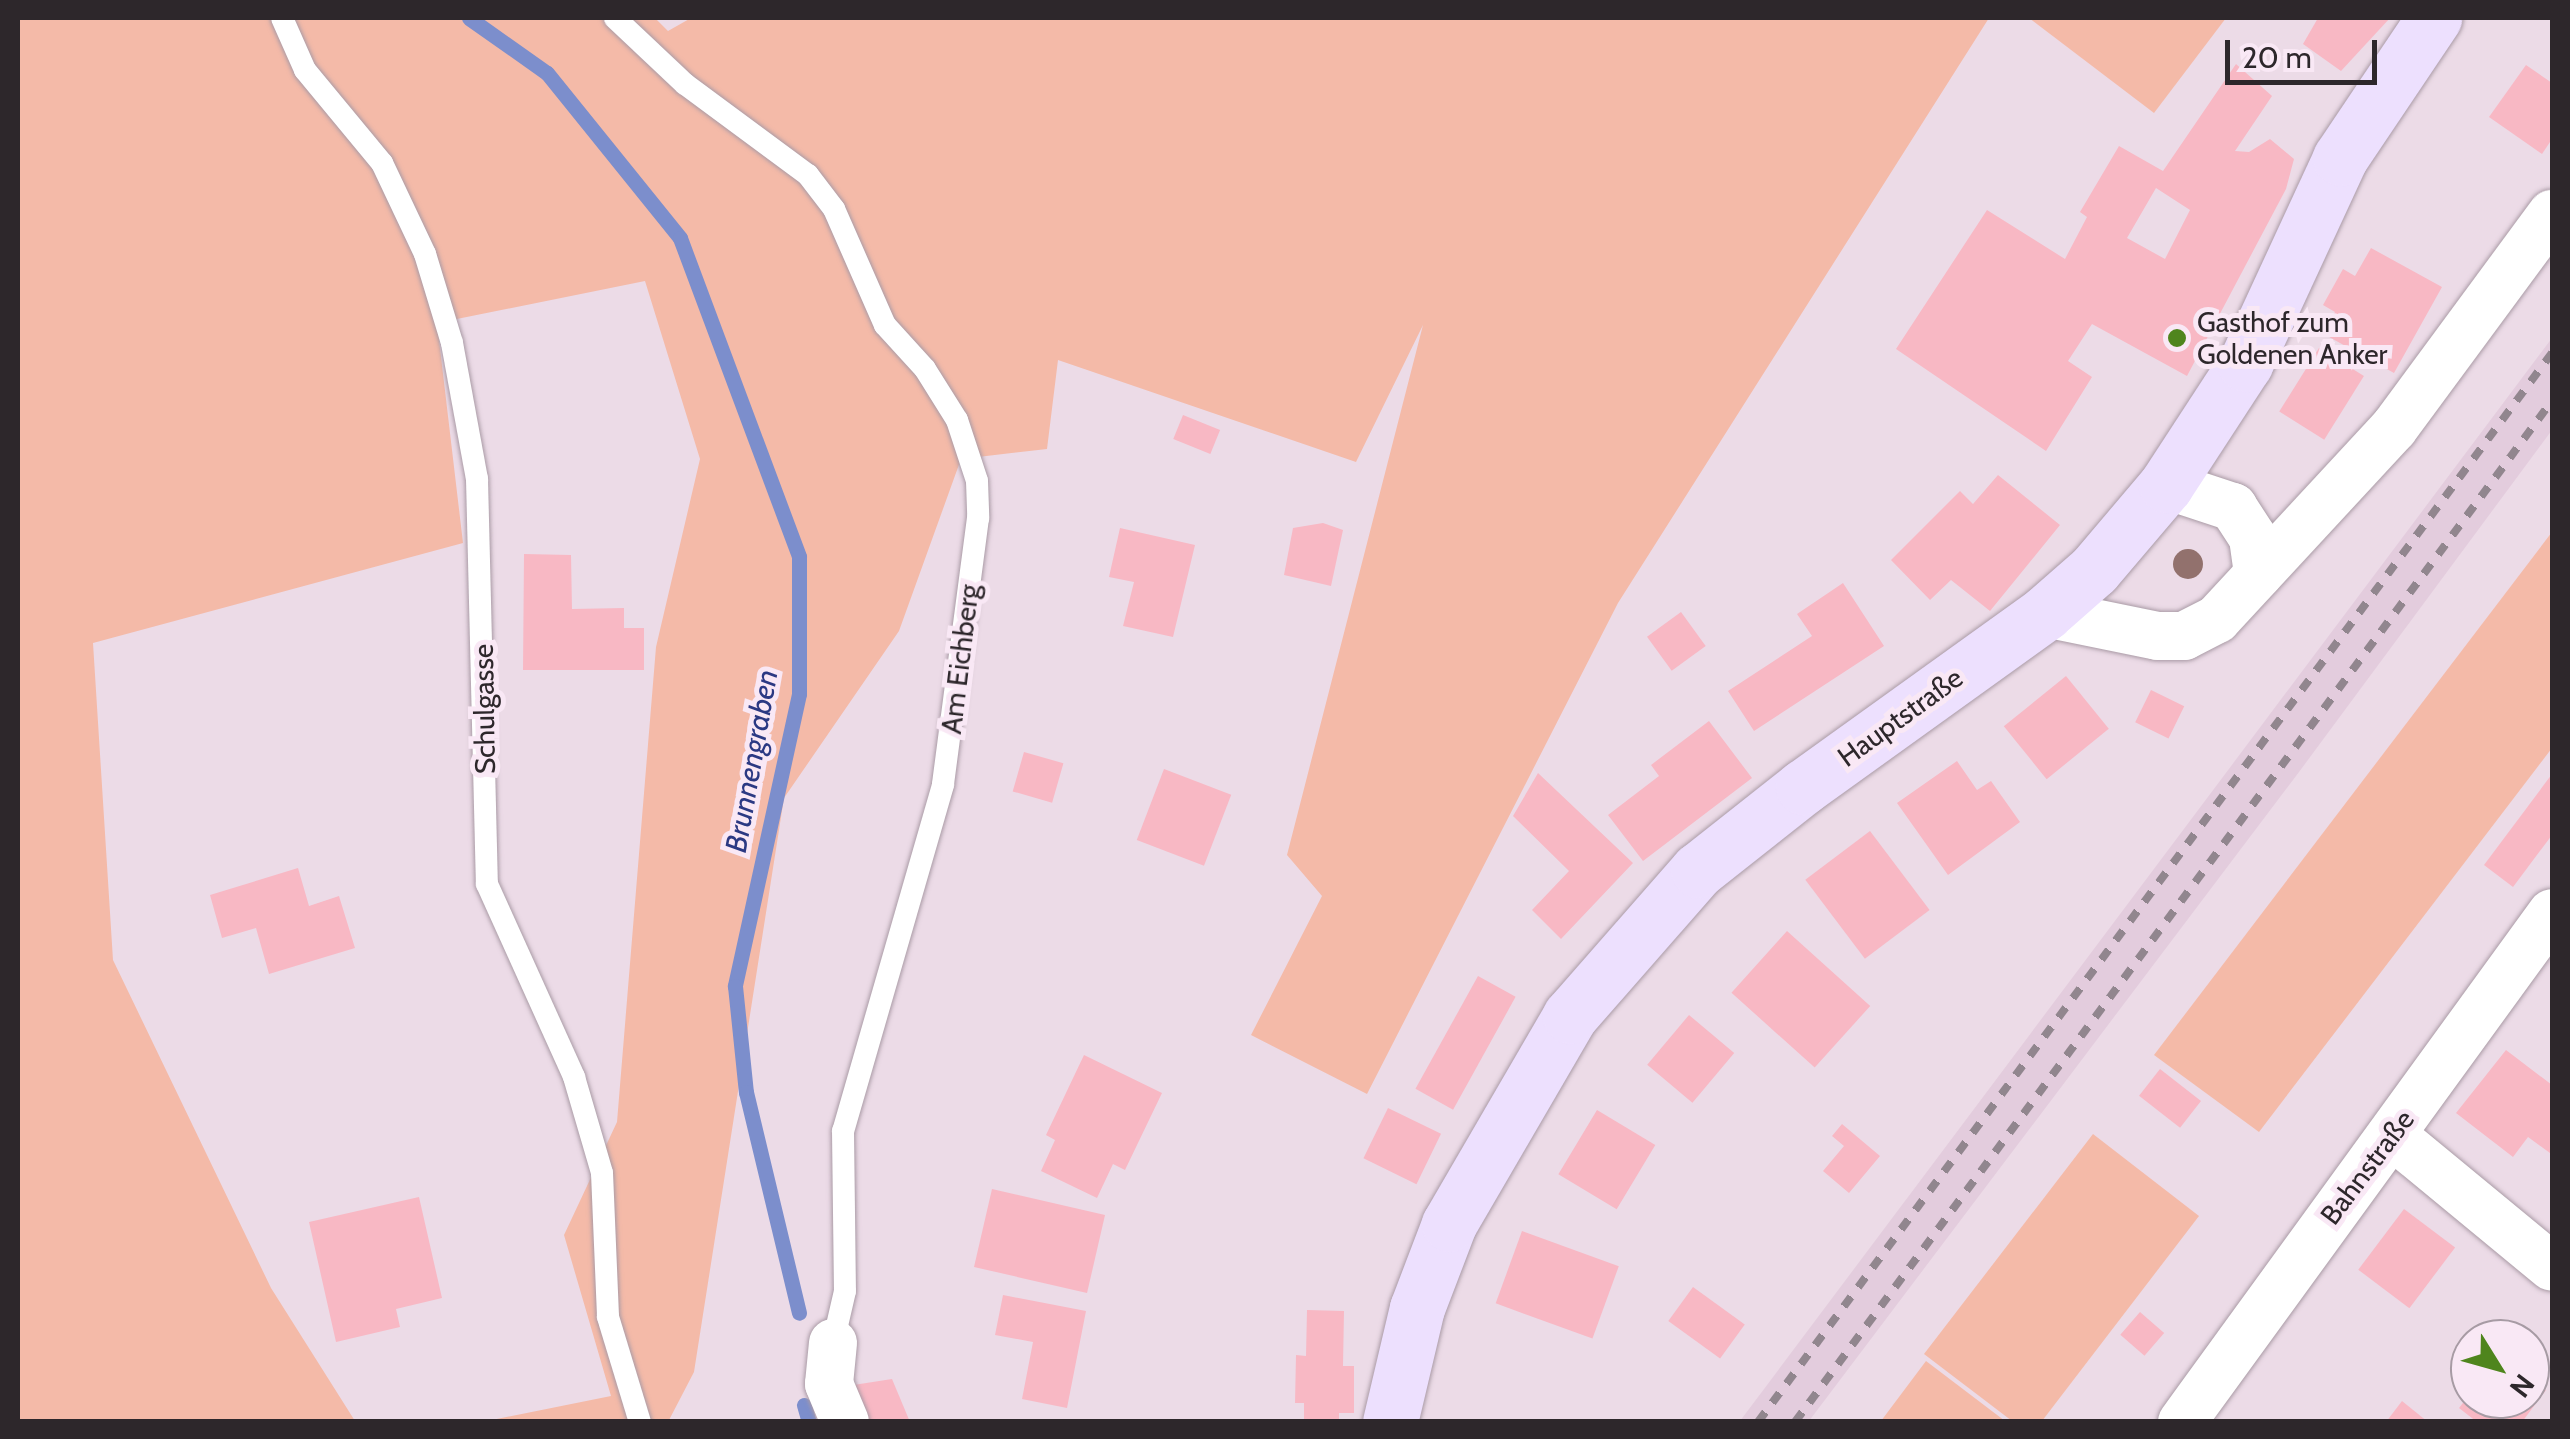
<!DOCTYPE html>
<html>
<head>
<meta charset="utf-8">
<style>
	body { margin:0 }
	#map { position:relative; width:2570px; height:1439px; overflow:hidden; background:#ecdbe7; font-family:Cabin,sans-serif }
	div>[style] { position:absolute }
	.built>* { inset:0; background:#e3ccdd }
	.green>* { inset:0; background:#f4baa8 }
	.stream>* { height:15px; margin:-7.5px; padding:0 7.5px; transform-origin:7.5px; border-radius:7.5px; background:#7c8ecc }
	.building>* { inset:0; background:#f8b8c4; transform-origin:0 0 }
	.roads { filter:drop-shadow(0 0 2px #aa9ba6) drop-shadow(0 0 2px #aa9ba6) }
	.lane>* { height:22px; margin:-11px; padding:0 11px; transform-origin:11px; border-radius:11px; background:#fff }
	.street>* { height:48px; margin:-24px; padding:0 24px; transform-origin:24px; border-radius:24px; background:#fff }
	.secondary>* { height:55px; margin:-27.5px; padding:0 27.5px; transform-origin:27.5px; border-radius:27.5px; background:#ede0fe }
	.rail>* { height:8px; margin-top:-4px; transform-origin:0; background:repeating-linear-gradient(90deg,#91868e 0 12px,transparent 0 24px) }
	.trees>* { width:30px; height:30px; margin:-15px; border-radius:50%; background:#92716d }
	.dots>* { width:28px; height:28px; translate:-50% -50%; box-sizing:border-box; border:5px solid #f9e8f5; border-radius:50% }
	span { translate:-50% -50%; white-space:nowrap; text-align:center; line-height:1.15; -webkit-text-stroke:10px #f9e8f5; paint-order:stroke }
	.poi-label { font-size:28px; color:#2d272b }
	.left { translate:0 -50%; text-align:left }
	.street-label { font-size:28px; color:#2d272b }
	.water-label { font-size:30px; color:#2b3983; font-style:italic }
	.frame { position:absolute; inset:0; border:20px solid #2d272b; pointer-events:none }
	.north { position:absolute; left:2450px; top:1319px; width:100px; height:100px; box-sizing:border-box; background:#f9e8f5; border:2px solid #a79ba4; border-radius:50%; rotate:127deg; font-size:28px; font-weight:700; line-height:40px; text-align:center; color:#2d272b }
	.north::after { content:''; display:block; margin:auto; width:35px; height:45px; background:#4f851d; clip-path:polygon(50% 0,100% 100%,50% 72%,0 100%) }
	.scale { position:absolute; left:2225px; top:40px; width:152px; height:45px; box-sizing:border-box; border:5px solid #2d272b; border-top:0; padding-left:12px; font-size:30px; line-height:35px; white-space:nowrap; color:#2d272b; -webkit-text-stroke:8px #f9e8f5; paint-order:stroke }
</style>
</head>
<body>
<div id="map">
	<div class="built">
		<i style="clip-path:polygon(2552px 338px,2552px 430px,2299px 772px,1809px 1421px,1740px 1421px)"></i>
	</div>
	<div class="green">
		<i style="clip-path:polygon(18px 18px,655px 18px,668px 31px,691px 18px,1989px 18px,1618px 603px,1367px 1094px,1251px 1035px,1322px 896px,1287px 855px,1423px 325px,1356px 462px,1058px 360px,1047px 449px,961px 459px,899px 631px,784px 798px,694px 1372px,668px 1422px,487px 1421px,611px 1396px,564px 1235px,617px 1122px,656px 647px,700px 459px,645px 281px,437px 323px,463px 543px,93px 643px,113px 960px,271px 1288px,355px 1421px,18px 1421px)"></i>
		<i style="clip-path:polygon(2029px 18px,2226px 18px,2154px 113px)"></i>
		<i style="clip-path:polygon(2552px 532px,2552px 748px,2259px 1132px,2154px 1055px)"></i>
		<i style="clip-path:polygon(2093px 1134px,2199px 1216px,2042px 1421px,2012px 1421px,1924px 1354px)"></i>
		<i style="clip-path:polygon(1926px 1361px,2005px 1421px,1881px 1421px)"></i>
	</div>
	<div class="stream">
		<i style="left:469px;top:18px;width:95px;rotate:35.2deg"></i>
		<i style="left:547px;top:73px;width:212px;rotate:51.1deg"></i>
		<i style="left:680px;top:238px;width:340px;rotate:69.5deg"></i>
		<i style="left:799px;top:557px;width:137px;rotate:90deg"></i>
		<i style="left:799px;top:694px;width:299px;rotate:102.4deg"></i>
		<i style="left:735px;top:986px;width:107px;rotate:84.1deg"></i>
		<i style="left:746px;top:1092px;width:227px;rotate:76.5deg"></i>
		<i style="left:804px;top:1405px;width:18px;rotate:74deg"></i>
	</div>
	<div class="building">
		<i style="clip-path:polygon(2318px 18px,2390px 18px,2341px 71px,2303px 44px)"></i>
		<i style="clip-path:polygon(evenodd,2236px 64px,2272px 96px,2235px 151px,2249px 152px,2270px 139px,2294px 159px,2286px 189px,2187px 376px,2092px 324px,2068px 361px,2092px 377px,2046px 451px,1896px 349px,1987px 210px,2065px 259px,2087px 217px,2080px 212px,2119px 146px,2163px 171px,2236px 64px,2156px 188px,2190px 210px,2165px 259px,2127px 238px,2156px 188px)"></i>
		<i style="clip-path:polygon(2526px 65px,2552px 83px,2552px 139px,2542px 154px,2489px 117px)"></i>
		<i style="clip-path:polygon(2371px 248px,2442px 287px,2394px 373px,2322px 333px,2335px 312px,2323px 305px,2343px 269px,2355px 276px)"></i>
		<i style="left:2319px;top:348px;width:53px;height:75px;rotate:32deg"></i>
		<i style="left:1183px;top:415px;width:40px;height:26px;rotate:22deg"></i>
		<i style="clip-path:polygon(1998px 475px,2060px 525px,1990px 611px,1951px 580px,1930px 600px,1891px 560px,1960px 491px,1973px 504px)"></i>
		<i style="clip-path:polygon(1323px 523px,1343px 530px,1331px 586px,1284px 575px,1293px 528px)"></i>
		<i style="clip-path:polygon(1120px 528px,1195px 545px,1173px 637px,1123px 626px,1134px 582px,1109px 577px)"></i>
		<i style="clip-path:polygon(524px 554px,571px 555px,572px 609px,624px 608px,624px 628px,644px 628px,644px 670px,523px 670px)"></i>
		<i style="clip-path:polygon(1843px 583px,1884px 646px,1754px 731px,1728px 691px,1812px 636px,1797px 614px)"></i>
		<i style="left:1681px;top:612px;width:42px;height:42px;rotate:54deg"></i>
		<i style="left:2066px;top:676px;width:68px;height:80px;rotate:51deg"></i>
		<i style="left:2151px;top:690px;width:37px;height:36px;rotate:26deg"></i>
		<i style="clip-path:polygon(1709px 721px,1752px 778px,1643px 861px,1608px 815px,1659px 776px,1651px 765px)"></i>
		<i style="left:1024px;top:752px;width:41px;height:41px;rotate:16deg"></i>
		<i style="clip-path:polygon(1957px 761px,1977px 790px,1991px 781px,2020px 822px,1948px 875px,1897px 803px)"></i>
		<i style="left:1164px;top:769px;width:72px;height:76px;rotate:21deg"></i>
		<i style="clip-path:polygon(1538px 773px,1633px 863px,1561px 939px,1532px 910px,1569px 871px,1513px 816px)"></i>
		<i style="clip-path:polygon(2552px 774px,2552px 835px,2513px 887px,2484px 865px)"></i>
		<i style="left:1870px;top:831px;width:99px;height:81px;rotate:53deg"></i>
		<i style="clip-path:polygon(298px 868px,309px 906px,339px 896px,355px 948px,269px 974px,256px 928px,222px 938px,210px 895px)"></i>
		<i style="left:1787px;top:931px;width:112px;height:83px;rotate:42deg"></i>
		<i style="left:1478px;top:976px;width:43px;height:129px;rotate:29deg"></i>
		<i style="left:1689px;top:1015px;width:59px;height:65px;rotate:40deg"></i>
		<i style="clip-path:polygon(2506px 1050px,2552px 1085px,2550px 1153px,2528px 1137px,2513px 1157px,2456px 1113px)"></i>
		<i style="clip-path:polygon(1084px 1055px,1162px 1093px,1125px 1170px,1113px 1164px,1097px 1198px,1041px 1171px,1055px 1140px,1046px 1135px)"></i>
		<i style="left:2160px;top:1069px;width:52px;height:34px;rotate:38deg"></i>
		<i style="left:1388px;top:1108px;width:59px;height:56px;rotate:26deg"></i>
		<i style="left:1597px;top:1110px;width:68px;height:75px;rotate:31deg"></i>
		<i style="clip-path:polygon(1842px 1124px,1880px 1156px,1849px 1193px,1823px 1171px,1844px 1146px,1832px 1136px)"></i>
		<i style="left:992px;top:1189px;width:116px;height:80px;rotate:13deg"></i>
		<i style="clip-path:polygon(419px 1197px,442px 1298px,396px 1309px,400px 1327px,336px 1342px,309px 1222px)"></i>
		<i style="left:2404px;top:1209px;width:64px;height:76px;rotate:37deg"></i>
		<i style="left:1522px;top:1231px;width:103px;height:77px;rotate:20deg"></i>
		<i style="left:1693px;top:1287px;width:64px;height:42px;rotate:36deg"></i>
		<i style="clip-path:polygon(1003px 1295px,1086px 1311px,1067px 1408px,1022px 1399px,1033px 1342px,995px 1335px)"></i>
		<i style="clip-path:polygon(1307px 1310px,1344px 1311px,1343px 1366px,1354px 1366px,1354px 1413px,1339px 1413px,1339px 1422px,1304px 1422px,1304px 1403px,1295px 1403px,1296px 1355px,1306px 1356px)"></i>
		<i style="left:2140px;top:1312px;width:32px;height:30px;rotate:41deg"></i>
		<i style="clip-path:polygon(2530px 1377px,2546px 1390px,2522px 1422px,2477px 1422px,2459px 1408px,2470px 1394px,2530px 1399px)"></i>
		<i style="clip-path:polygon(892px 1379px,910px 1422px,860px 1422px,847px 1386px)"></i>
		<i style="clip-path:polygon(2402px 1401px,2428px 1422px,2386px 1422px)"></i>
	</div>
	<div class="roads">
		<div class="lane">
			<i style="left:282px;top:18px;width:57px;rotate:66.1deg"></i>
			<i style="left:305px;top:70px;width:121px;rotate:50.4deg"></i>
			<i style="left:382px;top:163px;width:101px;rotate:64.7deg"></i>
			<i style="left:425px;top:254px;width:93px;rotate:73.1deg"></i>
			<i style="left:452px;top:343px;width:138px;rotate:79.6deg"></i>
			<i style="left:477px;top:479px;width:405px;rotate:88.6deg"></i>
			<i style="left:487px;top:884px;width:212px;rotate:65.7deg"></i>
			<i style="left:574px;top:1077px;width:100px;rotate:73.7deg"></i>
			<i style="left:602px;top:1173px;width:144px;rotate:87.6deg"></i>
			<i style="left:608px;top:1317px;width:110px;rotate:73.1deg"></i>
			<i style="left:615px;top:18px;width:96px;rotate:43.3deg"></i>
			<i style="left:685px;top:84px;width:153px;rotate:36.5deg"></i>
			<i style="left:808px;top:175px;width:43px;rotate:52.6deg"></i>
			<i style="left:834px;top:209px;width:127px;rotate:66.3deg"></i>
			<i style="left:885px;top:325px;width:59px;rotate:47.7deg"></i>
			<i style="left:925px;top:369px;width:60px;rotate:57.9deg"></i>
			<i style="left:957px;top:420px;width:64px;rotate:71.8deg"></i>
			<i style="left:977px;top:481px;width:37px;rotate:88deg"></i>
			<i style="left:978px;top:518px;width:269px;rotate:97.5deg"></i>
			<i style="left:943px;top:785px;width:360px;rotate:106.1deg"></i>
			<i style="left:843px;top:1131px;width:160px;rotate:89.3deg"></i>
			<i style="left:845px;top:1291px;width:53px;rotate:103deg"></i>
		</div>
		<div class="street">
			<i style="left:2166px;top:485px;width:71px;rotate:18.2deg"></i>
			<i style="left:2233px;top:507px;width:37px;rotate:57deg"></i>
			<i style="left:2253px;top:538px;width:37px;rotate:82deg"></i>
			<i style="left:2045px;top:613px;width:115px;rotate:11.5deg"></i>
			<i style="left:2158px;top:636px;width:26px"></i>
			<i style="left:2184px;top:636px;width:37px;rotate:-27deg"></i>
			<i style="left:2217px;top:619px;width:260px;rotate:-47.2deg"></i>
			<i style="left:2394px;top:428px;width:266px;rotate:-53.6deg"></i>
			<i style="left:2392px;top:1135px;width:207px;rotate:39.5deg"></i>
			<i style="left:833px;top:1343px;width:41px;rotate:95.6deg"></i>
			<i style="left:829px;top:1384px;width:41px;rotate:67.2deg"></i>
			<i style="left:2182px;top:1422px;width:629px;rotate:-53.99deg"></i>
		</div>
		<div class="secondary">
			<i style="left:1390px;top:1422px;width:117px;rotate:-76.7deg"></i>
			<i style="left:1417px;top:1308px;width:90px;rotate:-69.1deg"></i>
			<i style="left:1449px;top:1224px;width:241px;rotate:-59.8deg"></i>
			<i style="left:1570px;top:1016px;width:194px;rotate:-48.8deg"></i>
			<i style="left:1698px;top:870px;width:134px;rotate:-38.3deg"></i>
			<i style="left:1803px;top:787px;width:298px;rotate:-35.7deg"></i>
			<i style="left:2045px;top:613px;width:65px;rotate:-41.3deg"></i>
			<i style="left:2094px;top:570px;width:111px;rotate:-49.7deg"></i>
			<i style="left:2166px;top:485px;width:145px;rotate:-56.9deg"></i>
			<i style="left:2245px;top:364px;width:227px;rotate:-65.2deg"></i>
			<i style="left:2340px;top:158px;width:169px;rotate:-56.1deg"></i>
		</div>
	</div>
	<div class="rail">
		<i style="left:1758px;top:1422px;width:1332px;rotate:-53.4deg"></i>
		<i style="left:1795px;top:1422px;width:1271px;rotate:-53.45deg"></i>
	</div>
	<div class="trees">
		<i style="left:2188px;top:564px"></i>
	</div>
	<div class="dots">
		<i style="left:2177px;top:338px;background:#4f851d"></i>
	</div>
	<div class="poi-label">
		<span class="left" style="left:2197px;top:338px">Gasthof zum<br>Goldenen Anker</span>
	</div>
	<div class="street-label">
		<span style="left:960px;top:659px;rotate:-83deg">Am Eichberg</span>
		<span style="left:484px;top:709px;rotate:-91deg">Schulgasse</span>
		<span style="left:1900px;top:717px;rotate:-36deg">Hauptstraße</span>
		<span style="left:2367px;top:1167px;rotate:-53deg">Bahnstraße</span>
	</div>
	<div class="water-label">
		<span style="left:752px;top:761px;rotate:-80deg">Brunnengraben</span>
	</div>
	<div class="frame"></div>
	<div class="north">N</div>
	<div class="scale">20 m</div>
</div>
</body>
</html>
